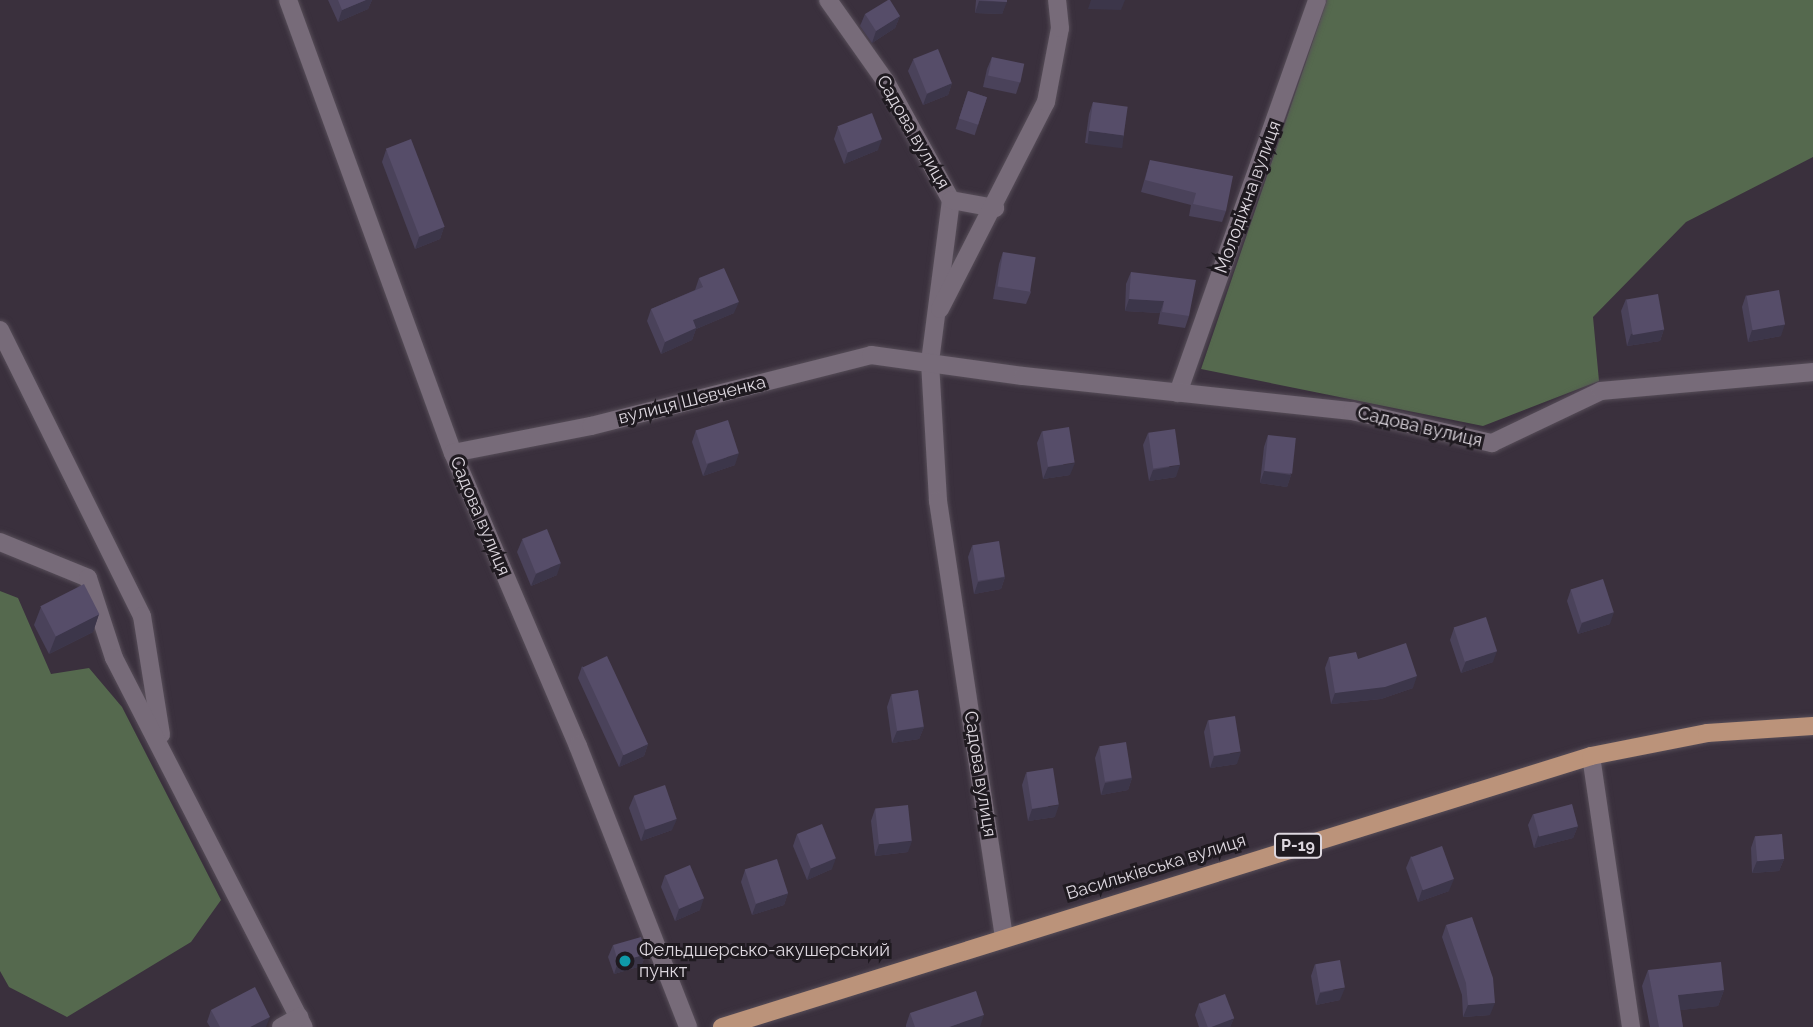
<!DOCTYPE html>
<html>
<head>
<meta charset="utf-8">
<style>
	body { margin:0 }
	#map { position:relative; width:1813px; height:1027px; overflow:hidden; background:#3a303d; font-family:Raleway,sans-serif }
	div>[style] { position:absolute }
	.forest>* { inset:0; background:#55694e }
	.roads { filter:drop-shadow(0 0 2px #564d58) drop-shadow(0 0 2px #564d58) }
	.minor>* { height:18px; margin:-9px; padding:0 9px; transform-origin:9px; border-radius:9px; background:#776b79 }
	.major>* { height:18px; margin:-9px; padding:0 9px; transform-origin:9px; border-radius:9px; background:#bb937a }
	.wall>* { inset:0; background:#4a425a; transform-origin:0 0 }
	.shaded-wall>* { inset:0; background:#3c364a; transform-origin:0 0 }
	.building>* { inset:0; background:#564d69; transform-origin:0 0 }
	.dots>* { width:19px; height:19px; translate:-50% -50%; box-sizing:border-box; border:4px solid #1f1a20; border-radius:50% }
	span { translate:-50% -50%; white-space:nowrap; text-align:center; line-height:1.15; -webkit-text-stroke:6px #1f1a20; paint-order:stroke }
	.shield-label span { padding:2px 5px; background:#1f1a20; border:2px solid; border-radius:5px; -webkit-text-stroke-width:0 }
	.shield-label { font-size:16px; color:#ddd7df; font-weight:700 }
	.street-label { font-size:18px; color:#ddd7df }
	.poi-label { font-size:18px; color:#ddd7df }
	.left { translate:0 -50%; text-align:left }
</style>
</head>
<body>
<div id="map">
	<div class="forest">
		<i style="clip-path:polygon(1327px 0,1813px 0,1813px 157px,1686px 222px,1593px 317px,1599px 381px,1483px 426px,1201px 369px)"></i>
		<i style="clip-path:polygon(0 591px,18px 598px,51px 674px,89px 668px,122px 707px,221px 900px,191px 942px,67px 1017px,9px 987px,0 971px)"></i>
	</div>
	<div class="roads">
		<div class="minor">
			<i style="left:288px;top:0;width:482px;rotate:70deg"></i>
			<i style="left:453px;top:453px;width:319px;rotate:66.9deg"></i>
			<i style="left:578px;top:746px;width:302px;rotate:68.6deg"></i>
			<i style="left:828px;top:0;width:100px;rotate:54.7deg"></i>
			<i style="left:886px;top:82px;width:135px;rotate:61.2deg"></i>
			<i style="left:951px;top:200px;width:163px;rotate:97.4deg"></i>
			<i style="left:930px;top:362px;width:139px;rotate:86.7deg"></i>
			<i style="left:938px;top:501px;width:440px;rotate:81.4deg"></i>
			<i style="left:951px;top:200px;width:45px;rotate:10.3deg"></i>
			<i style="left:940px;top:309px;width:233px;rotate:-62.9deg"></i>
			<i style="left:1046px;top:102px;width:75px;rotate:-79.3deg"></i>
			<i style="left:1060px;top:28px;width:28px;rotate:-96deg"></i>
			<i style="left:0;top:330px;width:319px;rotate:63.6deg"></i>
			<i style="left:142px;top:616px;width:120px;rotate:80.9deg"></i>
			<i style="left:1178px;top:393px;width:417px;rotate:-70.5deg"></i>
			<i style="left:453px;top:453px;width:141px;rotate:-11.1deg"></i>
			<i style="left:591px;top:426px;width:289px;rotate:-14.2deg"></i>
			<i style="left:871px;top:355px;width:153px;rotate:7.9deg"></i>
			<i style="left:1023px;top:376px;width:331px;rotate:6.1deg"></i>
			<i style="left:1352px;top:411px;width:144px;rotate:12.9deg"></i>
			<i style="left:1492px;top:443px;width:121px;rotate:-25.5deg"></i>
			<i style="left:1601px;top:391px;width:213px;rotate:-5.1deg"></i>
			<i style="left:0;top:542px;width:95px;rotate:22.2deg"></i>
			<i style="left:88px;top:578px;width:84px;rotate:72deg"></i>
			<i style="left:114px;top:658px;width:415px;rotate:62.8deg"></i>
			<i style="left:1591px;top:756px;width:274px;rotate:81.6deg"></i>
			<i style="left:281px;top:1027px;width:21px;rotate:-29deg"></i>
		</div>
		<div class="major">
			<i style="left:722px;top:1027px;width:910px;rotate:-17.32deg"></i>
			<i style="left:1591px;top:756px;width:118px;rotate:-11.2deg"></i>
			<i style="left:1707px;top:733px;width:106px;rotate:-3.8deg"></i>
		</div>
	</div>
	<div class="wall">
		<i style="clip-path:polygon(328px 0,372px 0,368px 9px,338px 22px)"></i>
		<i style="clip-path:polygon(976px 0,1007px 0,1002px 14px,975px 13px)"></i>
		<i style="clip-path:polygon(865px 14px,900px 16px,895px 28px,872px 43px,860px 26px)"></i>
		<i style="clip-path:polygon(992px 57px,1020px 82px,1016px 94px,983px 87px,987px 69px)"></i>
		<i style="clip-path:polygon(913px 60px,952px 83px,948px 95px,923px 105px,908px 71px)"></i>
		<i style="left:968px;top:91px;width:20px;height:40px;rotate:18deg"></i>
		<i style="clip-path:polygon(1093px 102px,1124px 135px,1120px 147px,1085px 143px,1089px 114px)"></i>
		<i style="clip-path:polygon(838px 127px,878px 150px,844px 164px,834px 139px)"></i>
		<i style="clip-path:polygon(386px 150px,444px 227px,440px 239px,415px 249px,382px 162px)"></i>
		<i style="clip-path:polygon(1150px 160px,1226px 211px,1222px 222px,1189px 216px,1191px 205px,1141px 192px)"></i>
		<i style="clip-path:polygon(1003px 252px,1031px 292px,1026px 304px,993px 299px,999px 264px)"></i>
		<i style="clip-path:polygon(1131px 272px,1189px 316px,1185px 328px,1158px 324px,1160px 313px,1125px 311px,1126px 284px)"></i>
		<i style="clip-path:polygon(699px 278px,734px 313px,696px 329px,692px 340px,661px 354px,647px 321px,651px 309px,695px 290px)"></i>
		<i style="clip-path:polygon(1746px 295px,1781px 336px,1748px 342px,1742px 307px)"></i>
		<i style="clip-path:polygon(1626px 299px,1664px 329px,1660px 341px,1627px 346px,1621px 311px)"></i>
		<i style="clip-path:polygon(696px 430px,735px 465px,703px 476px,692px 442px)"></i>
		<i style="clip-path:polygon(1042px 431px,1070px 475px,1043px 479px,1037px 443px)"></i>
		<i style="clip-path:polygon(1148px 433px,1176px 477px,1149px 481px,1143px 445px)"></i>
		<i style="clip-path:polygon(1268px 435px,1291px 475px,1287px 487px,1260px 483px,1264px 447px)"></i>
		<i style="clip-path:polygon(522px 540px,557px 575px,531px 586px,517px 552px)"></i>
		<i style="clip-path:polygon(972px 546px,1005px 577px,1001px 589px,974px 594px,968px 557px)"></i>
		<i style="clip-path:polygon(1571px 589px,1610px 624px,1578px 634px,1567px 601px)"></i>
		<i style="clip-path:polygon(41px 607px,99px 614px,93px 632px,49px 654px,34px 625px)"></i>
		<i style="clip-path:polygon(1454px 628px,1493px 662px,1461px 673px,1450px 640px)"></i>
		<i style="clip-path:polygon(1329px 657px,1413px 688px,1381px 699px,1331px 704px,1325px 668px)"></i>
		<i style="clip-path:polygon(582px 666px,648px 744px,644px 756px,619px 767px,578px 678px)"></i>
		<i style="clip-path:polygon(891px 695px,924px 727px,919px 739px,892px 743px,887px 707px)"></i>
		<i style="clip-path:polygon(1208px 720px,1237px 764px,1210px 768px,1204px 732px)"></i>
		<i style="clip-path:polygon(1099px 747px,1132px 778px,1128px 790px,1101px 795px,1095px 758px)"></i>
		<i style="clip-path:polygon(1026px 773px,1055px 817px,1028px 821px,1022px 785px)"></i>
		<i style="clip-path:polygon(634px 796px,672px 830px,641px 841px,629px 808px)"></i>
		<i style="clip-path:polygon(875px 809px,908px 852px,875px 856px,871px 821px)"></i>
		<i style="clip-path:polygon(1533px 814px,1578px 826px,1573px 838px,1534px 848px,1528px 825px)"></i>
		<i style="clip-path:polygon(797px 834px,832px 869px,807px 880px,793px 846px)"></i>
		<i style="clip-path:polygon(1755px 836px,1784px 859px,1779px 871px,1752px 873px,1751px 848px)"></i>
		<i style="clip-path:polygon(1411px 856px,1449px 891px,1418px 902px,1406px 868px)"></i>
		<i style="clip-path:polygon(745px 870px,788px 893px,784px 905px,752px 915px,741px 882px)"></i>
		<i style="clip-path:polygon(665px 875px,700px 910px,675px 921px,661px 887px)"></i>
		<i style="clip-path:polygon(1446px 925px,1490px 1015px,1463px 1017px,1462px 995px,1442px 937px)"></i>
		<i style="clip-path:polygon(613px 945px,646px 954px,641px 966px,614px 974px,608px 957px)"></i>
		<i style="clip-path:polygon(1315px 964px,1340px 1000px,1316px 1005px,1311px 976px)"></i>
		<i style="clip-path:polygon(1648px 970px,1724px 990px,1718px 1006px,1680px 1010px,1683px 1027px,1650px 1027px,1642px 986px)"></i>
		<i style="clip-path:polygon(1199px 1003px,1234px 1018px,1230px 1027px,1199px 1027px,1195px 1015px)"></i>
		<i style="clip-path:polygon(211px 1010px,266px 1027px,210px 1027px,207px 1022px)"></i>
		<i style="clip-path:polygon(910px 1013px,980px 1027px,906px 1027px,906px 1025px)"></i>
	</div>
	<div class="shaded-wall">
		<i style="clip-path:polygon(366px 0,372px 0,368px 9px,338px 22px,342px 10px)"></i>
		<i style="clip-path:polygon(1091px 0,1125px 0,1121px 10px,1088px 9px)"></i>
		<i style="clip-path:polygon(979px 1px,1007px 2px,1002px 14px,975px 13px)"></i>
		<i style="clip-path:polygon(900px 16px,895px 28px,872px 43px,876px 31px)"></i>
		<i style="clip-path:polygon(952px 83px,948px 95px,923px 105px,927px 94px)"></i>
		<i style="left:1089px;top:131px;width:35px;height:13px;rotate:7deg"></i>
		<i style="clip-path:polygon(882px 139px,878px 150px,844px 164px,848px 152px)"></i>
		<i style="clip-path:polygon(444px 227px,440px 239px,415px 249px,419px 237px)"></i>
		<i style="clip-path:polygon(1129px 299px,1164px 301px,1160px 313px,1125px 311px)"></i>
		<i style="clip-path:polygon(739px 302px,734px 313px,696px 329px,692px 340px,661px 354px,665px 342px,693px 320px)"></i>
		<i style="clip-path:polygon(1785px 324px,1781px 336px,1748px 342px,1752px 330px)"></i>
		<i style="clip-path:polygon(1664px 329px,1660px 341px,1627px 346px,1631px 334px)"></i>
		<i style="clip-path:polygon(739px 453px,735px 465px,703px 476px,708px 464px)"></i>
		<i style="clip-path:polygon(1075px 463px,1070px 475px,1043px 479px,1048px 467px)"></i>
		<i style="clip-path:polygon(1180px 465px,1176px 477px,1149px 481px,1153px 470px)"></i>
		<i style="clip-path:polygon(1264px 471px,1291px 475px,1287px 487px,1260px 483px)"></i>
		<i style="clip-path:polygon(561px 563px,557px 575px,531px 586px,536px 574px)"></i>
		<i style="clip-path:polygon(1005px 577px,1001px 589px,974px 594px,978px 582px)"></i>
		<i style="clip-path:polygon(1614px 612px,1610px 624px,1578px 634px,1582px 623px)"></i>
		<i style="clip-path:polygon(99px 614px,93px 632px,49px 654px,56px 636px)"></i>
		<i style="clip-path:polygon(1497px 651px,1493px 662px,1461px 673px,1466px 661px)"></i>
		<i style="clip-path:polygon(1417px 676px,1413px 688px,1381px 699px,1331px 704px,1335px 693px)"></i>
		<i style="clip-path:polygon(924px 727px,919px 739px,892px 743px,897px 731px)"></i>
		<i style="clip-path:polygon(648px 744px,644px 756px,619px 767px,623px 755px)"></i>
		<i style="clip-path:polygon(1241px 752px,1237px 764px,1210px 768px,1214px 756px)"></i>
		<i style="clip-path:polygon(1132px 778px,1128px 790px,1101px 795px,1105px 783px)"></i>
		<i style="clip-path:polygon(1059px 805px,1055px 817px,1028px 821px,1032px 809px)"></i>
		<i style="clip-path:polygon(677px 819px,672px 830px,641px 841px,645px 829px)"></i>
		<i style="clip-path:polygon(1578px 826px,1573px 838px,1534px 848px,1538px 836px)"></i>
		<i style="clip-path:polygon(912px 841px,908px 852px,875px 856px,879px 844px)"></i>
		<i style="clip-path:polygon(836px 858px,832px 869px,807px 880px,811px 868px)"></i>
		<i style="clip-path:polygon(1784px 859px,1779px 871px,1752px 873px,1757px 861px)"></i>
		<i style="clip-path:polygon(1454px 879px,1449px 891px,1418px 902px,1422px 890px)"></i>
		<i style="clip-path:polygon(788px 893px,784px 905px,752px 915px,756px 904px)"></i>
		<i style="clip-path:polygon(704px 898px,700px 910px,675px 921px,679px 909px)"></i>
		<i style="clip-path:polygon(646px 954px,641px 966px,614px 974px,618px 962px)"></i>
		<i style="clip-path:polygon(1345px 988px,1340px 1000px,1316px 1005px,1320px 993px)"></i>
		<i style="clip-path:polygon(1724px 990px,1718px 1006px,1672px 1011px,1678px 995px)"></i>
		<i style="clip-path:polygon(1495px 1003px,1490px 1015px,1463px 1017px,1468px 1005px)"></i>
		<i style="clip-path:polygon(984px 1015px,980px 1027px,949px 1027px)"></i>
		<i style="clip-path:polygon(270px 1017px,266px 1027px,250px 1027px)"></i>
		<i style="clip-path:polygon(1234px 1018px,1230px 1027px,1209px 1027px)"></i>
	</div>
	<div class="building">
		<i style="clip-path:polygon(338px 0,366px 0,342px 10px)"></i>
		<i style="clip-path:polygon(888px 0,890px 0,900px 16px,876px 31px,865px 14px)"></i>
		<i style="clip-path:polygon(979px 0,1007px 0,1007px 2px)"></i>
		<i style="left:938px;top:49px;width:37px;height:27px;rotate:68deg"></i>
		<i style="left:992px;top:57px;width:33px;height:19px;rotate:12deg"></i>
		<i style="left:968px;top:91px;width:20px;height:29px;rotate:18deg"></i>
		<i style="left:1093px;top:102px;width:35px;height:29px;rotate:8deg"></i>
		<i style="left:872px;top:113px;width:28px;height:37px;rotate:69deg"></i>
		<i style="left:411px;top:139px;width:94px;height:27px;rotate:69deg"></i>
		<i style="clip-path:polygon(1150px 160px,1233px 176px,1226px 211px,1193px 204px,1196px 193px,1145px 180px)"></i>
		<i style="left:1003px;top:252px;width:33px;height:35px;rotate:9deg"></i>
		<i style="clip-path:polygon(724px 268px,739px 302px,693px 320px,696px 328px,665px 342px,651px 309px,703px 287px,699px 278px)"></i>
		<i style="clip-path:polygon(1131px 272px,1196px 280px,1189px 316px,1162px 312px,1164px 301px,1129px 299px)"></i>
		<i style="left:1779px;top:290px;width:35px;height:33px;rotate:80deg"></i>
		<i style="left:1658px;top:294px;width:36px;height:32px;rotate:80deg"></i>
		<i style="left:728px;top:420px;width:35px;height:34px;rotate:72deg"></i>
		<i style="left:1069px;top:427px;width:36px;height:27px;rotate:81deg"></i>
		<i style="left:1175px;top:429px;width:36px;height:27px;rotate:82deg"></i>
		<i style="left:1268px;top:435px;width:28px;height:36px;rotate:6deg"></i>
		<i style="left:547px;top:529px;width:37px;height:27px;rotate:68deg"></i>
		<i style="left:999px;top:541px;width:36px;height:27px;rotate:81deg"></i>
		<i style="left:1603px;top:579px;width:35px;height:34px;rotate:72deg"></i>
		<i style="left:84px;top:584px;width:34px;height:49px;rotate:63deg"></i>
		<i style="left:1486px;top:617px;width:36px;height:34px;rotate:72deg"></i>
		<i style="clip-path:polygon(1406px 643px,1417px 676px,1385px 687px,1335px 693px,1329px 657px,1356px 652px,1358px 659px)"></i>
		<i style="left:607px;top:656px;width:97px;height:27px;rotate:65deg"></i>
		<i style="left:918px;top:690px;width:37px;height:27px;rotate:81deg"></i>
		<i style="left:1235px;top:716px;width:36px;height:27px;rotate:81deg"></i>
		<i style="left:1126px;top:742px;width:36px;height:27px;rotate:81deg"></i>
		<i style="left:1053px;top:768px;width:37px;height:27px;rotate:81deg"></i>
		<i style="left:665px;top:785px;width:36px;height:33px;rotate:71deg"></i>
		<i style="left:1572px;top:804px;width:23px;height:40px;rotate:75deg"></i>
		<i style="left:908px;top:805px;width:36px;height:33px;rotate:84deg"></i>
		<i style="left:822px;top:824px;width:37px;height:27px;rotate:68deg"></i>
		<i style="left:1782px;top:834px;width:25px;height:27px;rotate:85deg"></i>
		<i style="left:1442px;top:846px;width:35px;height:33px;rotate:70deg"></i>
		<i style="left:777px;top:859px;width:36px;height:34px;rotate:72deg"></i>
		<i style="left:690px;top:865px;width:36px;height:27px;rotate:67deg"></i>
		<i style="clip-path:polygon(1472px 917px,1493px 978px,1495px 1003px,1468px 1005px,1466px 983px,1446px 925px)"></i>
		<i style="left:641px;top:937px;width:18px;height:29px;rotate:74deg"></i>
		<i style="left:1340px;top:960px;width:28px;height:25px;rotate:80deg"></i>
		<i style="clip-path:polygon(1721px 962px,1724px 990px,1678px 995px,1683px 1027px,1659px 1027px,1648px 970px)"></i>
		<i style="clip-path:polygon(255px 987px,270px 1017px,250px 1027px,220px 1027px,211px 1010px)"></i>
		<i style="clip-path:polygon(976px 991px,984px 1015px,949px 1027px,915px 1027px,910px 1013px)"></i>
		<i style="left:1225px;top:994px;width:26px;height:28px;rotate:69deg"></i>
	</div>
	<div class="dots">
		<i style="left:625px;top:961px;background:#0f9aa8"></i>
	</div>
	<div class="shield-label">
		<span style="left:1298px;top:846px">Р-19</span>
	</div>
	<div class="street-label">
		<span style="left:913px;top:132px;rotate:60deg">Садова вулиця</span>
		<span style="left:1248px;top:197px;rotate:-70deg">Молодіжна вулиця</span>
		<span style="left:692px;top:400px;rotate:-14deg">вулиця Шевченка</span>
		<span style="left:1420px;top:427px;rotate:13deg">Садова вулиця</span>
		<span style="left:480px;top:516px;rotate:67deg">Садова вулиця</span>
		<span style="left:980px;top:774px;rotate:81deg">Садова вулиця</span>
		<span style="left:1156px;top:867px;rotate:-17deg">Васильківська вулиця</span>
	</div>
	<div class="poi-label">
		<span class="left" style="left:639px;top:961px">Фельдшерсько-акушерський<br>пункт</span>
	</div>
</div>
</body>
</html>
